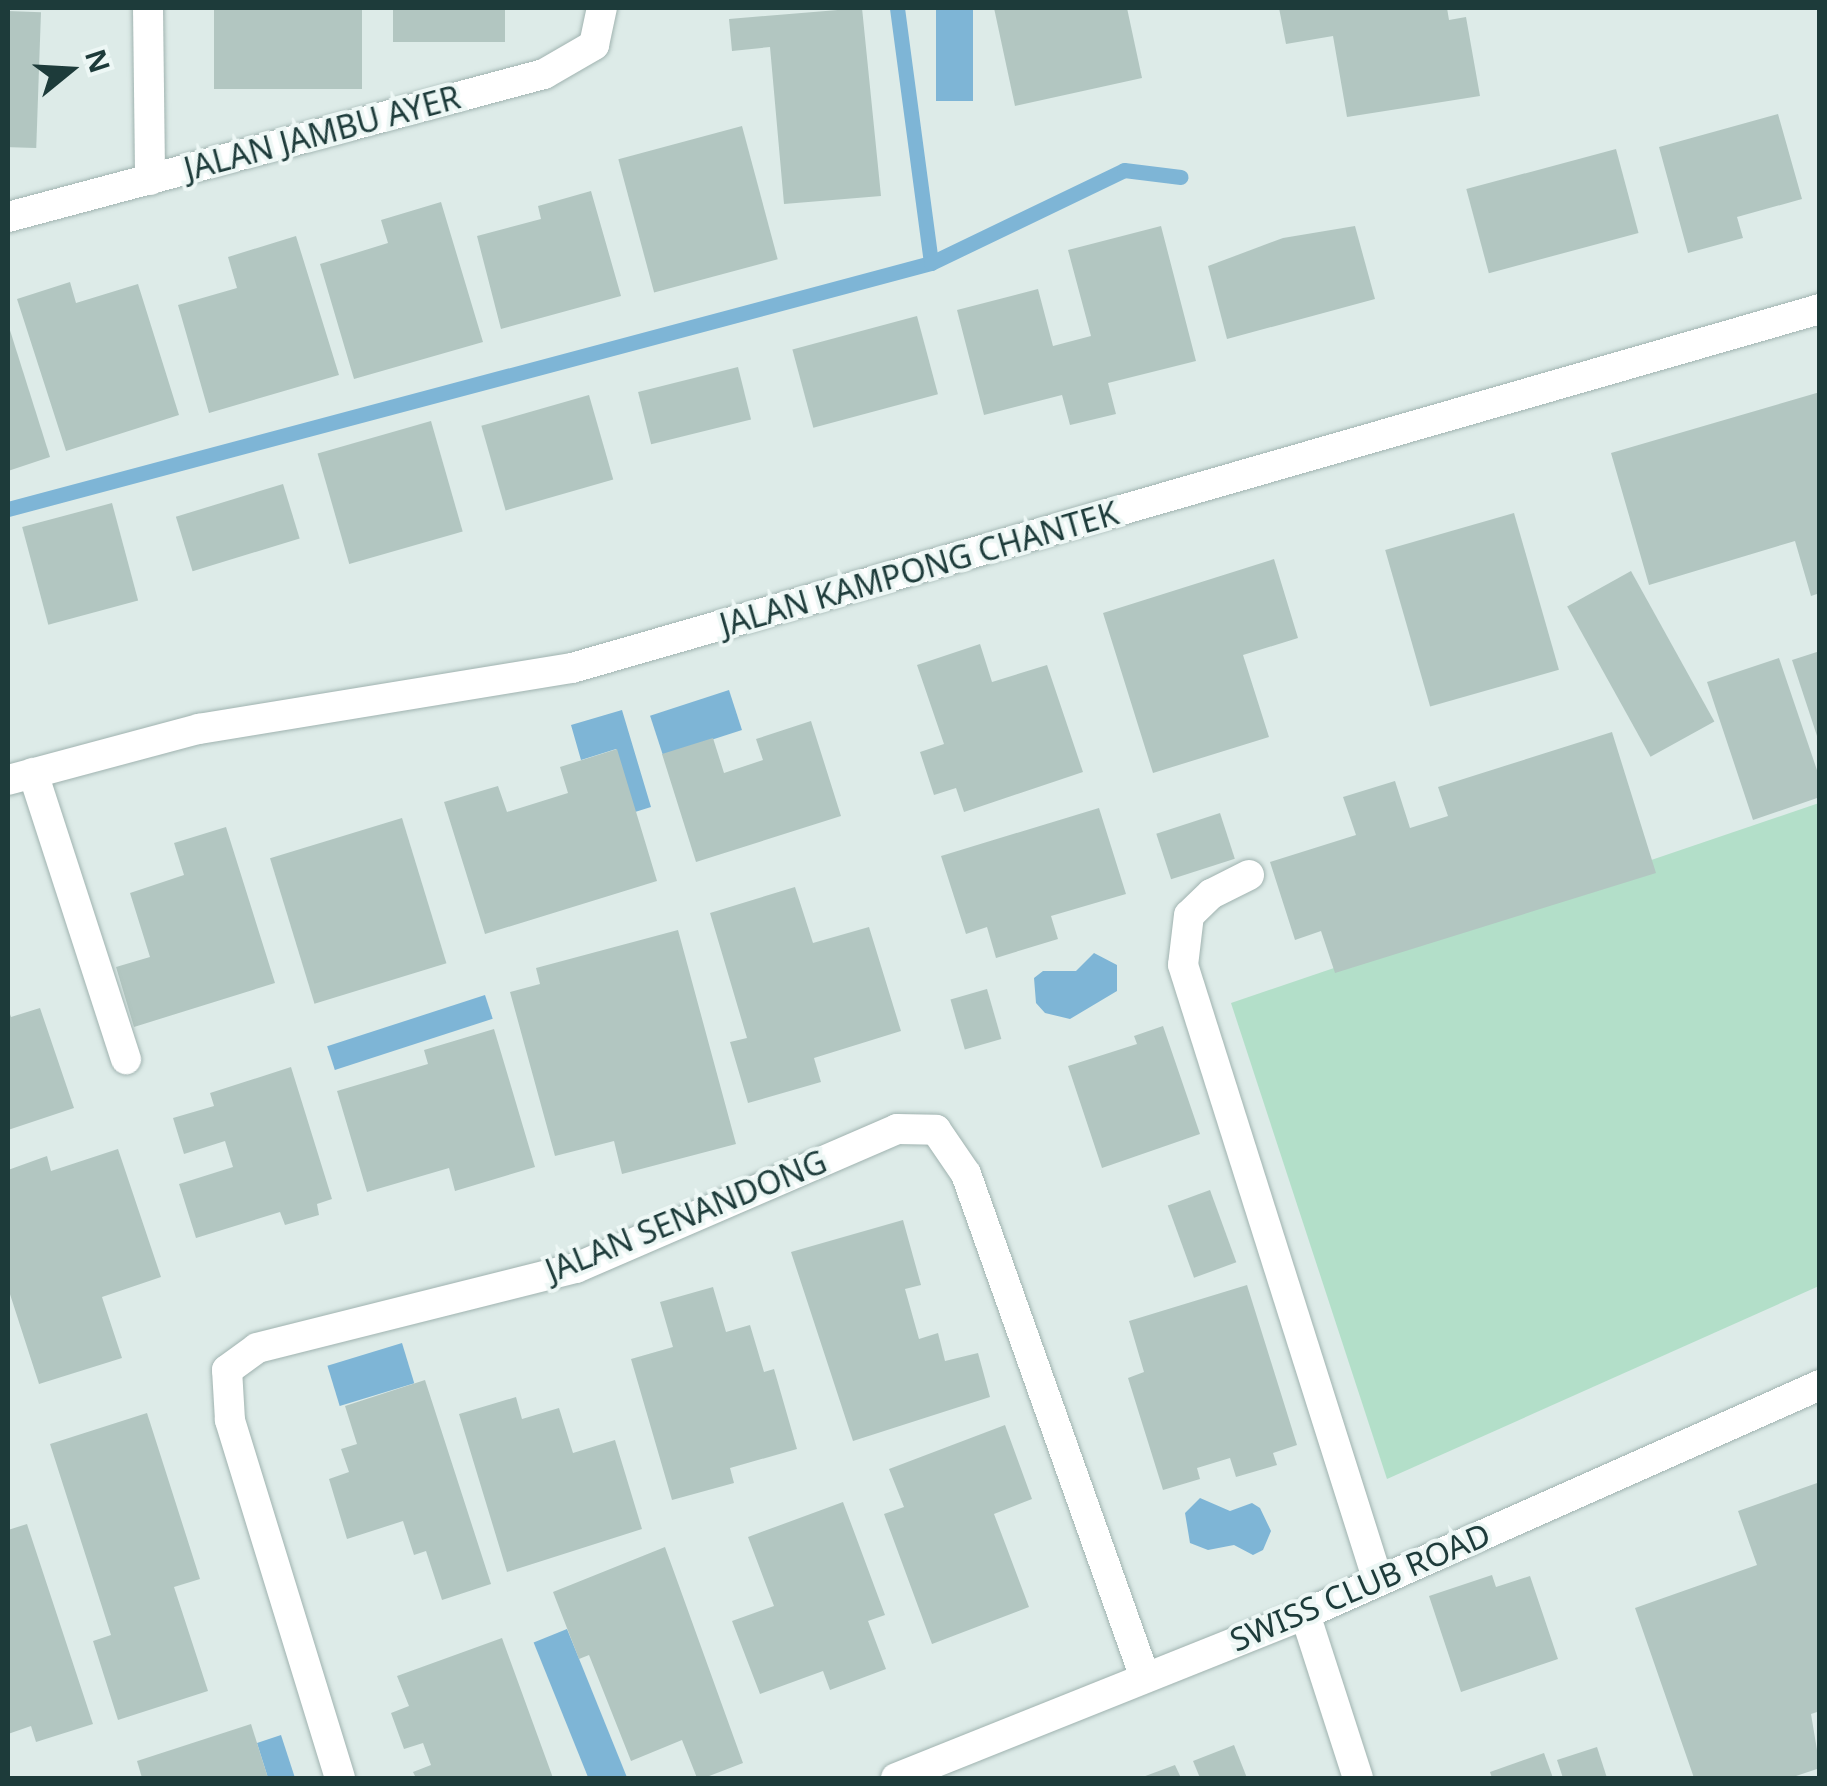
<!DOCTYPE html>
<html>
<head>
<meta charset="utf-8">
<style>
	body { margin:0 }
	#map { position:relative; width:1827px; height:1786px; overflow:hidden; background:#ddebe8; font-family:"Noto Sans",sans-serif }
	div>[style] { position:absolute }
	.green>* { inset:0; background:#b3dfc9 }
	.water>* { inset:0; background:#7eb5d6; transform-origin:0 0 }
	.stream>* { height:15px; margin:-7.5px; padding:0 7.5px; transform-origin:7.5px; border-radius:7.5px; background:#7eb5d6 }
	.building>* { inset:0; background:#b2c6c1; transform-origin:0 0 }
	.roads { filter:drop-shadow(0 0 2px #a0b3b0) drop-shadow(0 0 2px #a0b3b0) }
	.minor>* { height:30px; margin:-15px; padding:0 15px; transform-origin:15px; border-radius:15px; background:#fff }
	span { translate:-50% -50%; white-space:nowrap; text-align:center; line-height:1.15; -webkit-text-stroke:8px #edf7f5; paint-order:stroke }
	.street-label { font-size:32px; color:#1d3b3a }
	.frame { position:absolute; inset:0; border:10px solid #1d3b3a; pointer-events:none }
	.north { position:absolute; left:20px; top:20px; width:100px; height:100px; -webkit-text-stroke:8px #edf7f5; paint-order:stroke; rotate:72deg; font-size:28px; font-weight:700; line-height:40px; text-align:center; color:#1d3b3a }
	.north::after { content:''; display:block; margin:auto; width:35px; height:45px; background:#1d3b3a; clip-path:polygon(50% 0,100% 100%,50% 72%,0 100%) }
</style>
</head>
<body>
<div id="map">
	<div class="green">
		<i style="clip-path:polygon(1819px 803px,1819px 1286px,1387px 1479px,1231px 1003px)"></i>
	</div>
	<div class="water">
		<i style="left:936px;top:8px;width:37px;height:93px"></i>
		<i style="left:729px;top:690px;width:42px;height:83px;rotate:72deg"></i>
		<i style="clip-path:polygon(622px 710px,651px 807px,635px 812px,616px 749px,581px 760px,571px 725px)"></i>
		<i style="clip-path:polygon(1094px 953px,1117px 965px,1117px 991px,1070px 1019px,1045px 1013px,1036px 1003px,1034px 978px,1043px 971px,1076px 971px)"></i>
		<i style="left:485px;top:995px;width:25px;height:166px;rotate:72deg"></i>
		<i style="left:402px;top:1343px;width:42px;height:78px;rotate:73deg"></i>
		<i style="clip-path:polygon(1200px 1498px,1230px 1511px,1252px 1503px,1260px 1508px,1271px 1531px,1263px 1550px,1253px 1555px,1234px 1545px,1208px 1550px,1190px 1543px,1185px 1513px)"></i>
		<i style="left:567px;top:1629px;width:160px;height:36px;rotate:68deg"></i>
		<i style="clip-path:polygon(281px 1735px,295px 1778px,268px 1778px,257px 1743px)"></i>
	</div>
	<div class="stream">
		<i style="left:897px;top:8px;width:257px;rotate:82.4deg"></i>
		<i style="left:8px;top:509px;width:955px;rotate:-14.92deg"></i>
		<i style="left:931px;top:263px;width:214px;rotate:-25.7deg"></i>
		<i style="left:1124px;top:170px;width:57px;rotate:7deg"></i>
	</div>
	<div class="building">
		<i style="left:214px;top:8px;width:148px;height:81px"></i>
		<i style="left:393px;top:8px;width:112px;height:34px"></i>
		<i style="clip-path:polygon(862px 8px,881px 196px,784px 204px,770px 47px,732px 51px,729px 19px)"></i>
		<i style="clip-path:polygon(994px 8px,1127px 8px,1142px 78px,1015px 106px)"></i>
		<i style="clip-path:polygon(1279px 8px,1447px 8px,1449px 20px,1466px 17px,1480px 96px,1347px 117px,1333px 36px,1286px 44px)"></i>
		<i style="left:8px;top:11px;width:33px;height:136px;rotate:2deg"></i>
		<i style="clip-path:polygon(1778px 114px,1802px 199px,1737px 217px,1743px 238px,1688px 253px,1659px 147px)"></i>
		<i style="left:742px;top:126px;width:138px;height:128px;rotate:75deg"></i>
		<i style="left:1616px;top:149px;width:87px;height:155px;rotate:75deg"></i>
		<i style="clip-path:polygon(591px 191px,621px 296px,501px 329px,477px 236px,541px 219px,538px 206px)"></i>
		<i style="clip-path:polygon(441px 202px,483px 342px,354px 379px,320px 264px,388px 243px,381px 220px)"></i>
		<i style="clip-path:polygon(1161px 226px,1196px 361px,1108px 383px,1116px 414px,1070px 425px,1062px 395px,984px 415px,957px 310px,1038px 289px,1053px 346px,1091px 336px,1068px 250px)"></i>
		<i style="clip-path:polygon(1355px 226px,1375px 299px,1227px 339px,1208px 266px,1283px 238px)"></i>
		<i style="clip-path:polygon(296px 236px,339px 375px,209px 413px,178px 305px,237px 288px,228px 257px)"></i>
		<i style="clip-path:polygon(70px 282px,76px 303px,138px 284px,179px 415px,66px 451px,17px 299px)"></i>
		<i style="left:917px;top:316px;width:81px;height:129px;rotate:75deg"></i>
		<i style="clip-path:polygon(8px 324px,50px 457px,8px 471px)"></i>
		<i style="left:738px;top:367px;width:54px;height:103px;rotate:76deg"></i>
		<i style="clip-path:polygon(1820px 392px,1820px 593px,1811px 596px,1795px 541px,1649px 585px,1611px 453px)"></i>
		<i style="left:589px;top:395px;width:88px;height:112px;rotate:74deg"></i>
		<i style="left:431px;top:421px;width:115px;height:118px;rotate:74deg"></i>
		<i style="left:283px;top:484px;width:57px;height:112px;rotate:73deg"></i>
		<i style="left:112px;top:503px;width:101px;height:93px;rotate:75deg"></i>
		<i style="left:1514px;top:513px;width:163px;height:134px;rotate:74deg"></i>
		<i style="clip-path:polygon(1274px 559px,1298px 638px,1243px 655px,1269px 737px,1153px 773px,1103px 613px)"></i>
		<i style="left:1631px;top:571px;width:172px;height:73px;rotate:61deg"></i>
		<i style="clip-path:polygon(980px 644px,992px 682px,1047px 665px,1083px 772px,964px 812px,956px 788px,934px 795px,920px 752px,944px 744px,917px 665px)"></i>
		<i style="clip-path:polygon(1820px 651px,1820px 742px,1819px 742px,1792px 660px)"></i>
		<i style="clip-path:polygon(1779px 658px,1820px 779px,1820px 797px,1753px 820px,1707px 682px)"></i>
		<i style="clip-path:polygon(811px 721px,841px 816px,696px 862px,662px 754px,713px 738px,724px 773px,763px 760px,756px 739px)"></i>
		<i style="clip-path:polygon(1612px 732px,1656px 873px,1335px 973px,1321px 931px,1295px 940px,1270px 862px,1356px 835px,1343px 797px,1395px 781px,1410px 828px,1448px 816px,1438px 787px)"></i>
		<i style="clip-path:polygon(617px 749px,657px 881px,485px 934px,444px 802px,498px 786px,507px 812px,568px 793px,560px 767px)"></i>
		<i style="clip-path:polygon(1099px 808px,1126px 894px,1051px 916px,1058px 939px,996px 958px,987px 927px,966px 934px,941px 856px)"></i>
		<i style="left:1220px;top:813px;width:48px;height:67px;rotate:72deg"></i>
		<i style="left:402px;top:818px;width:152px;height:138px;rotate:73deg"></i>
		<i style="clip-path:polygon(226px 827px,275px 983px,134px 1027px,116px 967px,150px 957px,130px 893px,184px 875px,174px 843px)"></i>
		<i style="clip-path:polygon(795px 887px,813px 943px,869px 927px,901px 1031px,814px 1058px,821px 1082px,748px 1103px,730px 1042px,747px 1038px,710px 913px)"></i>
		<i style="clip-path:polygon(678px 930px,736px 1144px,622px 1174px,614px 1141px,555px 1156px,510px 992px,540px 984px,536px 968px)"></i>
		<i style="left:987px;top:989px;width:52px;height:38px;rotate:74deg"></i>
		<i style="clip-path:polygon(8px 1008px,11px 1017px,40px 1008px,74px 1108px,8px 1130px)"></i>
		<i style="clip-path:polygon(1163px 1026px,1200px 1134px,1102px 1168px,1068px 1066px,1137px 1044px,1134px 1036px)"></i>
		<i style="clip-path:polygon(494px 1029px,535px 1167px,455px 1191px,449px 1168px,367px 1192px,337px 1091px,428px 1064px,424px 1050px)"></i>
		<i style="clip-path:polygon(291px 1067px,332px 1199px,317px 1204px,319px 1215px,285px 1225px,280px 1212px,196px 1238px,179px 1184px,233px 1167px,225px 1141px,184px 1154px,173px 1118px,214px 1106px,210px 1093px)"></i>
		<i style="clip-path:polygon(118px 1149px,161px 1277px,102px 1297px,122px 1358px,39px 1384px,8px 1288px,8px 1170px,47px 1156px,51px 1171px)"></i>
		<i style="left:1210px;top:1190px;width:77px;height:45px;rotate:70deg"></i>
		<i style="clip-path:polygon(903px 1220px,921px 1285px,905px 1289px,919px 1339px,938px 1333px,945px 1361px,978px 1353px,990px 1397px,853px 1441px,791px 1252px)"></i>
		<i style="clip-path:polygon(1247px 1285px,1297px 1445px,1273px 1453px,1277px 1465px,1236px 1477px,1230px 1458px,1197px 1468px,1200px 1479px,1163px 1490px,1128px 1378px,1144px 1372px,1129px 1321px)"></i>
		<i style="clip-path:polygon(713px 1287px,726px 1332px,750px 1325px,764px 1372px,774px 1369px,797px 1449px,730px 1468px,734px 1483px,672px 1500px,631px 1359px,673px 1347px,660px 1302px)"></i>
		<i style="clip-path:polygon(425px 1380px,491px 1584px,442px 1600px,426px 1551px,414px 1555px,403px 1521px,347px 1539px,329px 1479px,349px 1472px,341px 1449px,357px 1444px,345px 1406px)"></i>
		<i style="clip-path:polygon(516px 1397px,522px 1419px,559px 1408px,573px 1453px,615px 1440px,642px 1529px,507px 1572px,459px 1414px)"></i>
		<i style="clip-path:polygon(147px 1413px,200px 1579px,174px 1587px,208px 1691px,118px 1720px,93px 1641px,111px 1635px,50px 1444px)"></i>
		<i style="clip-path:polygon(1005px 1425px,1032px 1499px,994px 1514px,1029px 1607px,932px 1644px,884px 1514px,904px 1507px,889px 1469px)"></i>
		<i style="clip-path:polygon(1820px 1482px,1820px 1711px,1811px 1714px,1820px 1768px,1790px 1778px,1694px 1778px,1635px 1608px,1757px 1565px,1738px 1511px)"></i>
		<i style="clip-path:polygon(843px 1502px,885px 1615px,868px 1621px,886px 1669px,830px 1690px,823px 1671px,760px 1694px,732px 1621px,774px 1606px,748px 1537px)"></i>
		<i style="clip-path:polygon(27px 1524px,93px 1724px,36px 1742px,31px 1726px,8px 1734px,8px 1530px)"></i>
		<i style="clip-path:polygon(665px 1547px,743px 1763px,704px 1778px,697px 1778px,682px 1740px,631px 1761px,589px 1655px,579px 1659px,553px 1592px)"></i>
		<i style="clip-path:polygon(1492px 1575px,1496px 1587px,1530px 1576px,1558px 1659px,1461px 1692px,1429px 1596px)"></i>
		<i style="clip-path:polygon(502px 1638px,553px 1778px,416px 1778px,413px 1772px,431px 1765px,423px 1743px,404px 1749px,391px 1713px,409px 1706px,397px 1676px)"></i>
		<i style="clip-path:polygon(251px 1724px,268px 1778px,142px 1778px,137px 1761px)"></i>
		<i style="clip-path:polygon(1234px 1745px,1247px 1778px,1200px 1778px,1193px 1761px)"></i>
		<i style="clip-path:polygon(1597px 1747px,1607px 1778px,1563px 1778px,1557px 1760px)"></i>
		<i style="clip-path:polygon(1544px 1753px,1553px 1778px,1492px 1778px,1490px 1772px)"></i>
		<i style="clip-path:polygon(1175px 1765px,1181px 1778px,1140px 1778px)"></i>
	</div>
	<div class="roads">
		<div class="minor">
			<i style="left:148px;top:8px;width:172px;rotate:89.3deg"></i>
			<i style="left:8px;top:217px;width:555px;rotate:-14.94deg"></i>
			<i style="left:544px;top:74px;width:58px;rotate:-30.1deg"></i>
			<i style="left:594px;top:45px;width:38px;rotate:-78deg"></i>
			<i style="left:33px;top:773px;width:301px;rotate:72deg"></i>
			<i style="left:8px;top:780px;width:198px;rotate:-15deg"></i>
			<i style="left:199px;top:729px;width:378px;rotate:-9.3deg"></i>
			<i style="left:572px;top:668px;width:1299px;rotate:-16.05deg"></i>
			<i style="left:1249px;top:875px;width:42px;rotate:153.4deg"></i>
			<i style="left:1211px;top:894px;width:30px;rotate:136deg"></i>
			<i style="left:1189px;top:915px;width:50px;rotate:96.8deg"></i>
			<i style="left:1183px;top:965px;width:646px;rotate:72.43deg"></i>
			<i style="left:1305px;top:1614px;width:172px;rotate:72.1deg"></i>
			<i style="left:340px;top:1778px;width:375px;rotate:-107.1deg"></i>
			<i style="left:230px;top:1420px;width:50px;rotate:-93.4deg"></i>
			<i style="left:227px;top:1370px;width:37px;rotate:-36deg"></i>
			<i style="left:257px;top:1348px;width:329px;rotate:-14.1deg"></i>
			<i style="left:576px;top:1268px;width:350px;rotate:-23.4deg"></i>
			<i style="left:897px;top:1129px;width:39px;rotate:1deg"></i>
			<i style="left:936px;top:1130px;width:53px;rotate:55.7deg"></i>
			<i style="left:966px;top:1174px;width:532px;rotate:70.44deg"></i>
			<i style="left:896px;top:1778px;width:441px;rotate:-21.8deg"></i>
			<i style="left:1305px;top:1614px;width:564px;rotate:-23.97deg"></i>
		</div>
	</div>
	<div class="street-label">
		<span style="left:322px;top:133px;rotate:-15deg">JALAN JAMBU AYER</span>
		<span style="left:919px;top:569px;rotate:-16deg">JALAN KAMPONG CHANTEK</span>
		<span style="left:686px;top:1216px;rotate:-22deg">JALAN SENANDONG</span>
		<span style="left:1360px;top:1587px;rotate:-23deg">SWISS CLUB ROAD</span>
	</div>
	<div class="frame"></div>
	<div class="north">N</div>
</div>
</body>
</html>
